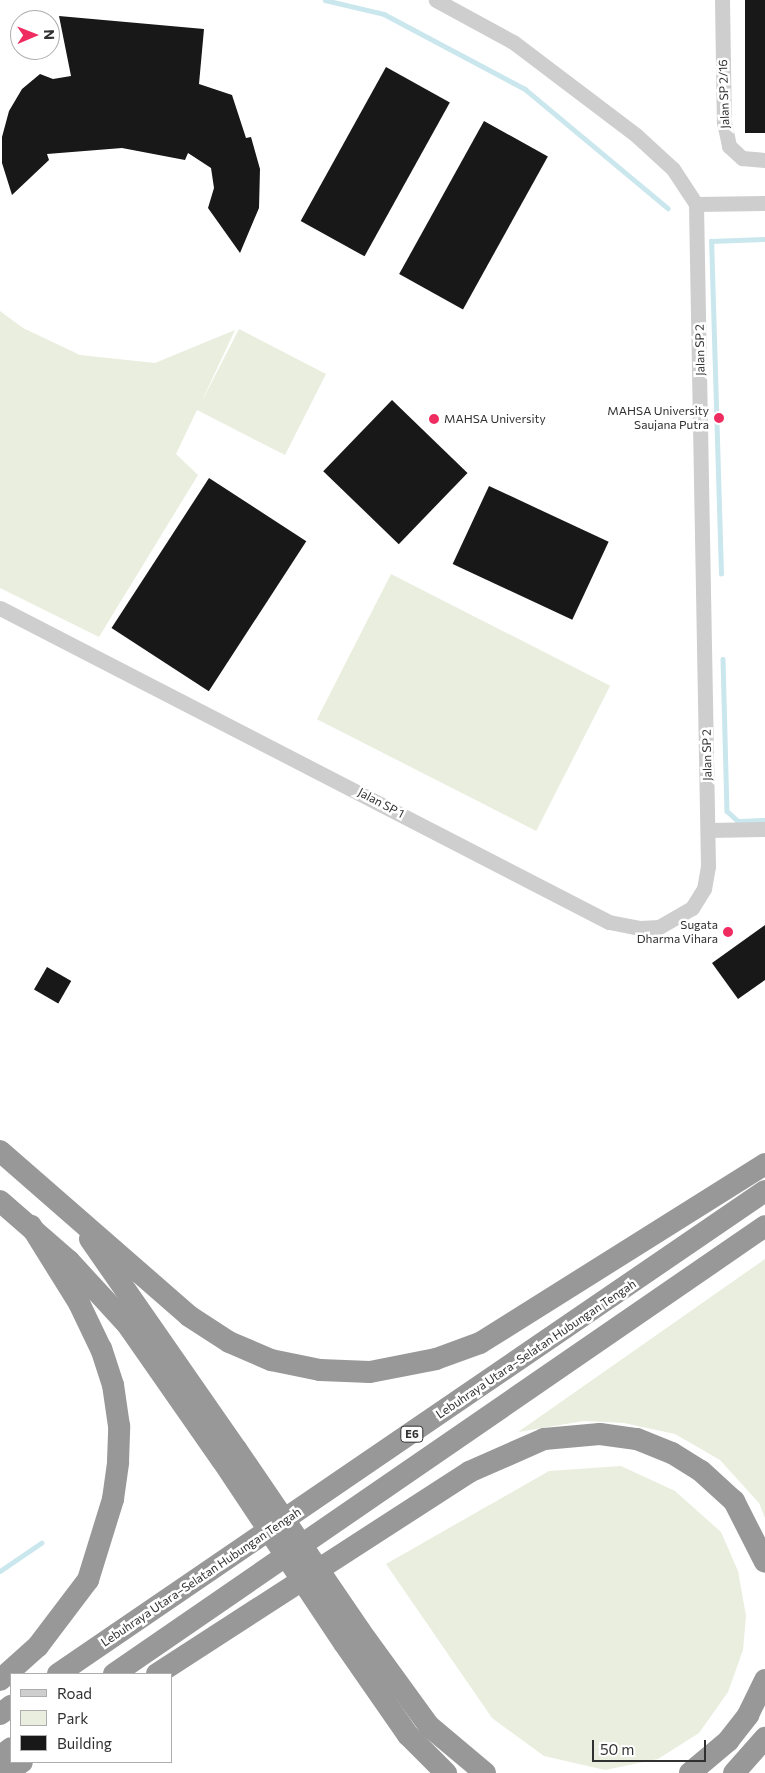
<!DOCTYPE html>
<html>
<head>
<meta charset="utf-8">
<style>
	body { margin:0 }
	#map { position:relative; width:765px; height:1773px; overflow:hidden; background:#fff; font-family:Commissioner,sans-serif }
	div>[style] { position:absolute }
	.green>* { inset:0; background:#eaeede; transform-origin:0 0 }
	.stream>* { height:4.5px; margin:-2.25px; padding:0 2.25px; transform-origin:2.25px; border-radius:2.25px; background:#cae7ee }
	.building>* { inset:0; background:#181818; transform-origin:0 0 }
	.minor>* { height:15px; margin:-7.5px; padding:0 7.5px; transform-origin:7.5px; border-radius:7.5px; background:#cecece }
	.highway>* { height:22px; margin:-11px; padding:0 11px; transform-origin:11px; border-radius:11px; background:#989898 }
	.highway-bridge>* { height:22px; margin:-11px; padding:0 11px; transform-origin:11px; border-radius:11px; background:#989898 }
	.dots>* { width:14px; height:14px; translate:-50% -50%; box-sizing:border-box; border:2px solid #fff; border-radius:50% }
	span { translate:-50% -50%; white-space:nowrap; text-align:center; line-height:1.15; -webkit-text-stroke:5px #fff; paint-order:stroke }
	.shield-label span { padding:1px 4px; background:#fff; border:1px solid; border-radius:4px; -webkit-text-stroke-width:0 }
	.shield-label { font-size:11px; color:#313131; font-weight:700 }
	.street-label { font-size:12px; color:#313131 }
	.poi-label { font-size:12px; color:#313131 }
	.right { translate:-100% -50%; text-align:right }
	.left { translate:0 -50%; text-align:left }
	.legend { position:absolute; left:10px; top:1673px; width:162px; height:90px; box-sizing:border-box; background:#fff; border:1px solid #adadad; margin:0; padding:6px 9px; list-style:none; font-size:15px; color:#313131 }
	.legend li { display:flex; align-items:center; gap:10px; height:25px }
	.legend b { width:25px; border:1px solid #adadad }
	.north { position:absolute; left:10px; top:10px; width:50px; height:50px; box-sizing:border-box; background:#fff; border:1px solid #adadad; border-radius:50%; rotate:89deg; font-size:14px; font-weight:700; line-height:20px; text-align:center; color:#313131 }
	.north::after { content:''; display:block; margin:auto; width:18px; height:22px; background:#ee2c5f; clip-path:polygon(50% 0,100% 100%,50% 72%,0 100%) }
	.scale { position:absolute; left:592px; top:1740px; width:114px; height:22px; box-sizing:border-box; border:2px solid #313131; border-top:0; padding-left:6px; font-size:15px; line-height:18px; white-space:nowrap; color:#313131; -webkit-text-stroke:4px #fff; paint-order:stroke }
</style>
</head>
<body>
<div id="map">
	<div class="green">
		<i style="clip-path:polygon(0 311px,23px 328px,80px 355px,155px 363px,235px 330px,200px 405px,239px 329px,326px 374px,285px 455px,197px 410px,176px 454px,198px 475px,99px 637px,0 588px)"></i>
		<i style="left:391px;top:574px;width:246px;height:163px;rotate:27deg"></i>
		<i style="clip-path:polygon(765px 1259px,765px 1518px,759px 1503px,720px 1460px,675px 1434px,624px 1423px,584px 1421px,518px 1432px)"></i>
		<i style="clip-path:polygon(621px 1466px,675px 1491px,721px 1532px,738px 1571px,746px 1616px,743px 1650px,728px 1692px,699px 1733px,658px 1759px,605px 1770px,544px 1756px,492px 1718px,386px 1564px,549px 1471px)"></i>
	</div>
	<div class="stream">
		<i style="left:325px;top:0;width:61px;rotate:13.3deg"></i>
		<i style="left:384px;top:14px;width:160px;rotate:28deg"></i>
		<i style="left:525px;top:89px;width:186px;rotate:39.8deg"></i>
		<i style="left:721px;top:574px;width:333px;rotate:-91.7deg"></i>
		<i style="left:711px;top:241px;width:54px;rotate:-2.1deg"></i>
		<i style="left:723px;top:659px;width:152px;rotate:88.5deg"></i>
		<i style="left:727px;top:811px;width:15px;rotate:42deg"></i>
		<i style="left:738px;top:821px;width:27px;rotate:-2deg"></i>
		<i style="left:0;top:1571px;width:50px;rotate:-34.3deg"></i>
	</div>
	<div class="building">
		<i style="left:745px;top:0;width:20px;height:133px"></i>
		<i style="clip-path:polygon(59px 16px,204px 29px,199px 84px,232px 95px,246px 138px,251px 137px,260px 169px,259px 208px,240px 253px,208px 208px,214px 188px,211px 168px,188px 153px,185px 160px,122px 148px,47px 154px,49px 160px,12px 195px,2px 163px,2px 137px,9px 111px,22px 89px,40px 74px,53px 79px,71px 76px)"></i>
		<i style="left:386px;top:67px;width:73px;height:176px;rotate:29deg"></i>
		<i style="left:484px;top:121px;width:73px;height:175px;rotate:29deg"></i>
		<i style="left:392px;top:400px;width:105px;height:99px;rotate:44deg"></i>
		<i style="left:209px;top:478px;width:116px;height:179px;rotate:33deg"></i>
		<i style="left:489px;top:486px;width:132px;height:86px;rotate:25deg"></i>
		<i style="clip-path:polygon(765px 925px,765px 980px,738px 999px,712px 963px)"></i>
		<i style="left:47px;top:967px;width:28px;height:26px;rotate:30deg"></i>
	</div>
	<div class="minor">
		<i style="left:722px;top:0;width:122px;rotate:89.1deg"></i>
		<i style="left:724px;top:122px;width:25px;rotate:78deg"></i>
		<i style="left:729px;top:146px;width:18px;rotate:43deg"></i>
		<i style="left:742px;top:158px;width:23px;rotate:5deg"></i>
		<i style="left:696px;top:204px;width:69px;rotate:-0.8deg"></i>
		<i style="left:0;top:608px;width:685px;rotate:27.28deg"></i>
		<i style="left:609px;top:922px;width:32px;rotate:11deg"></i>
		<i style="left:640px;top:928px;width:19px;rotate:-3deg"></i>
		<i style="left:659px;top:927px;width:38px;rotate:-30deg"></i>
		<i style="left:692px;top:908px;width:22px;rotate:-58deg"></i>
		<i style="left:704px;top:889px;width:23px;rotate:-80deg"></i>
		<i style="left:708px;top:866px;width:662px;rotate:-91.04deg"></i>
		<i style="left:696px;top:204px;width:42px;rotate:-123.3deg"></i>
		<i style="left:673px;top:169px;width:50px;rotate:-137.4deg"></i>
		<i style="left:636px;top:135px;width:154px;rotate:-142.9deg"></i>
		<i style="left:513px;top:42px;width:88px;rotate:-151.4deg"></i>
		<i style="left:708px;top:830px;width:57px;rotate:-1deg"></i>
	</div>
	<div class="highway">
		<i style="left:0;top:1151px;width:251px;rotate:41.1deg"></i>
		<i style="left:189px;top:1316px;width:48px;rotate:33deg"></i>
		<i style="left:229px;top:1342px;width:46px;rotate:23.2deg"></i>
		<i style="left:271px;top:1360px;width:50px;rotate:11.5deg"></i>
		<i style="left:320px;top:1370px;width:50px;rotate:2.3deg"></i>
		<i style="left:370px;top:1372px;width:67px;rotate:-11.1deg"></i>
		<i style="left:436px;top:1359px;width:47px;rotate:-20deg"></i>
		<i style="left:480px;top:1343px;width:337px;rotate:-32.1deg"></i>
		<i style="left:0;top:1201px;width:91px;rotate:41deg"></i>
		<i style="left:69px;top:1261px;width:86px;rotate:47.4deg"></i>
		<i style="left:127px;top:1324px;width:166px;rotate:55.1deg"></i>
		<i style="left:90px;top:1239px;width:256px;rotate:55.2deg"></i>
		<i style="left:360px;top:1631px;width:117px;rotate:54deg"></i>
		<i style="left:429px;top:1726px;width:73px;rotate:40deg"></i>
		<i style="left:344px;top:1643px;width:112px;rotate:55.2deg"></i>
		<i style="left:408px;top:1735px;width:54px;rotate:45deg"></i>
		<i style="left:58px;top:1674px;width:856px;rotate:-34.34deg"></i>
		<i style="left:114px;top:1674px;width:790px;rotate:-34.53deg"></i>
		<i style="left:157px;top:1674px;width:372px;rotate:-32.9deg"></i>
		<i style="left:469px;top:1472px;width:82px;rotate:-23.7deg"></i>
		<i style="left:544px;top:1439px;width:56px;rotate:-5.1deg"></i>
		<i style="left:600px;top:1434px;width:37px;rotate:8deg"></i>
		<i style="left:637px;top:1439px;width:38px;rotate:22deg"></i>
		<i style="left:672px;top:1453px;width:34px;rotate:32deg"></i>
		<i style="left:701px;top:1471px;width:45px;rotate:42.3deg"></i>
		<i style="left:734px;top:1501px;width:68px;rotate:63.1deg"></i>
		<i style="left:0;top:1680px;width:51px;rotate:-41.8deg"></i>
		<i style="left:38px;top:1646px;width:83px;rotate:-52.9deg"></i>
		<i style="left:88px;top:1580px;width:85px;rotate:-72.8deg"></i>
		<i style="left:113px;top:1499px;width:37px;rotate:-82deg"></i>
		<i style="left:118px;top:1462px;width:36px;rotate:-88deg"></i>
		<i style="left:119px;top:1426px;width:41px;rotate:-98.3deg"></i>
		<i style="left:113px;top:1385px;width:38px;rotate:-108deg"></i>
		<i style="left:101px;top:1349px;width:51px;rotate:-115.6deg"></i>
		<i style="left:79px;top:1303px;width:91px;rotate:-121.9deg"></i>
		<i style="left:0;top:1714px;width:14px;rotate:-36deg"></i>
		<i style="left:0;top:1757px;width:14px;rotate:-39deg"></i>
		<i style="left:5px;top:1773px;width:20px;rotate:-33deg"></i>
		<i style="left:690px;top:1773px;width:50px;rotate:-40.1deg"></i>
		<i style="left:728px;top:1741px;width:33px;rotate:-52deg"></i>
		<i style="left:748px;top:1715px;width:39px;rotate:-64deg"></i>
		<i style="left:734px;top:1773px;width:47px;rotate:-48.5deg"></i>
	</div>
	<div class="highway-bridge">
		<i style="left:236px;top:1449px;width:220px;rotate:55.7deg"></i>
		<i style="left:222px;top:1460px;width:220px;rotate:56.3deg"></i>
	</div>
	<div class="dots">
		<i style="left:719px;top:418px;background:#ee2c5f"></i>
		<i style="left:434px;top:419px;background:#ee2c5f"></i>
		<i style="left:728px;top:932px;background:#ee2c5f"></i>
	</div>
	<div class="shield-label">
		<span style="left:412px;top:1434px">E6</span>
	</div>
	<div class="street-label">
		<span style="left:724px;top:94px;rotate:-92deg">Jalan SP 2/16</span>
		<span style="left:700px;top:350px;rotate:-91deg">Jalan SP 2</span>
		<span style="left:707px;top:755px;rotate:-91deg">Jalan SP 2</span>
		<span style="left:381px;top:803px;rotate:28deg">Jalan SP 1</span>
		<span style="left:536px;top:1349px;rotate:-34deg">Lebuhraya Utara–Selatan Hubungan Tengah</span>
		<span style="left:201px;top:1577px;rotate:-34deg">Lebuhraya Utara–Selatan Hubungan Tengah</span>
	</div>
	<div class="poi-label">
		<span class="right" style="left:709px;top:418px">MAHSA University<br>Saujana Putra</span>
		<span class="left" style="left:444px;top:419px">MAHSA University</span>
		<span class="right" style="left:718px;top:932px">Sugata<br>Dharma Vihara</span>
	</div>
	<ul class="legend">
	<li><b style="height:6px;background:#cecece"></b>Road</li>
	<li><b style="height:14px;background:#eaeede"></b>Park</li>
	<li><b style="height:14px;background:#181818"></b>Building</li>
	</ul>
	<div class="north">N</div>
	<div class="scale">50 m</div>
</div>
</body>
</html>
